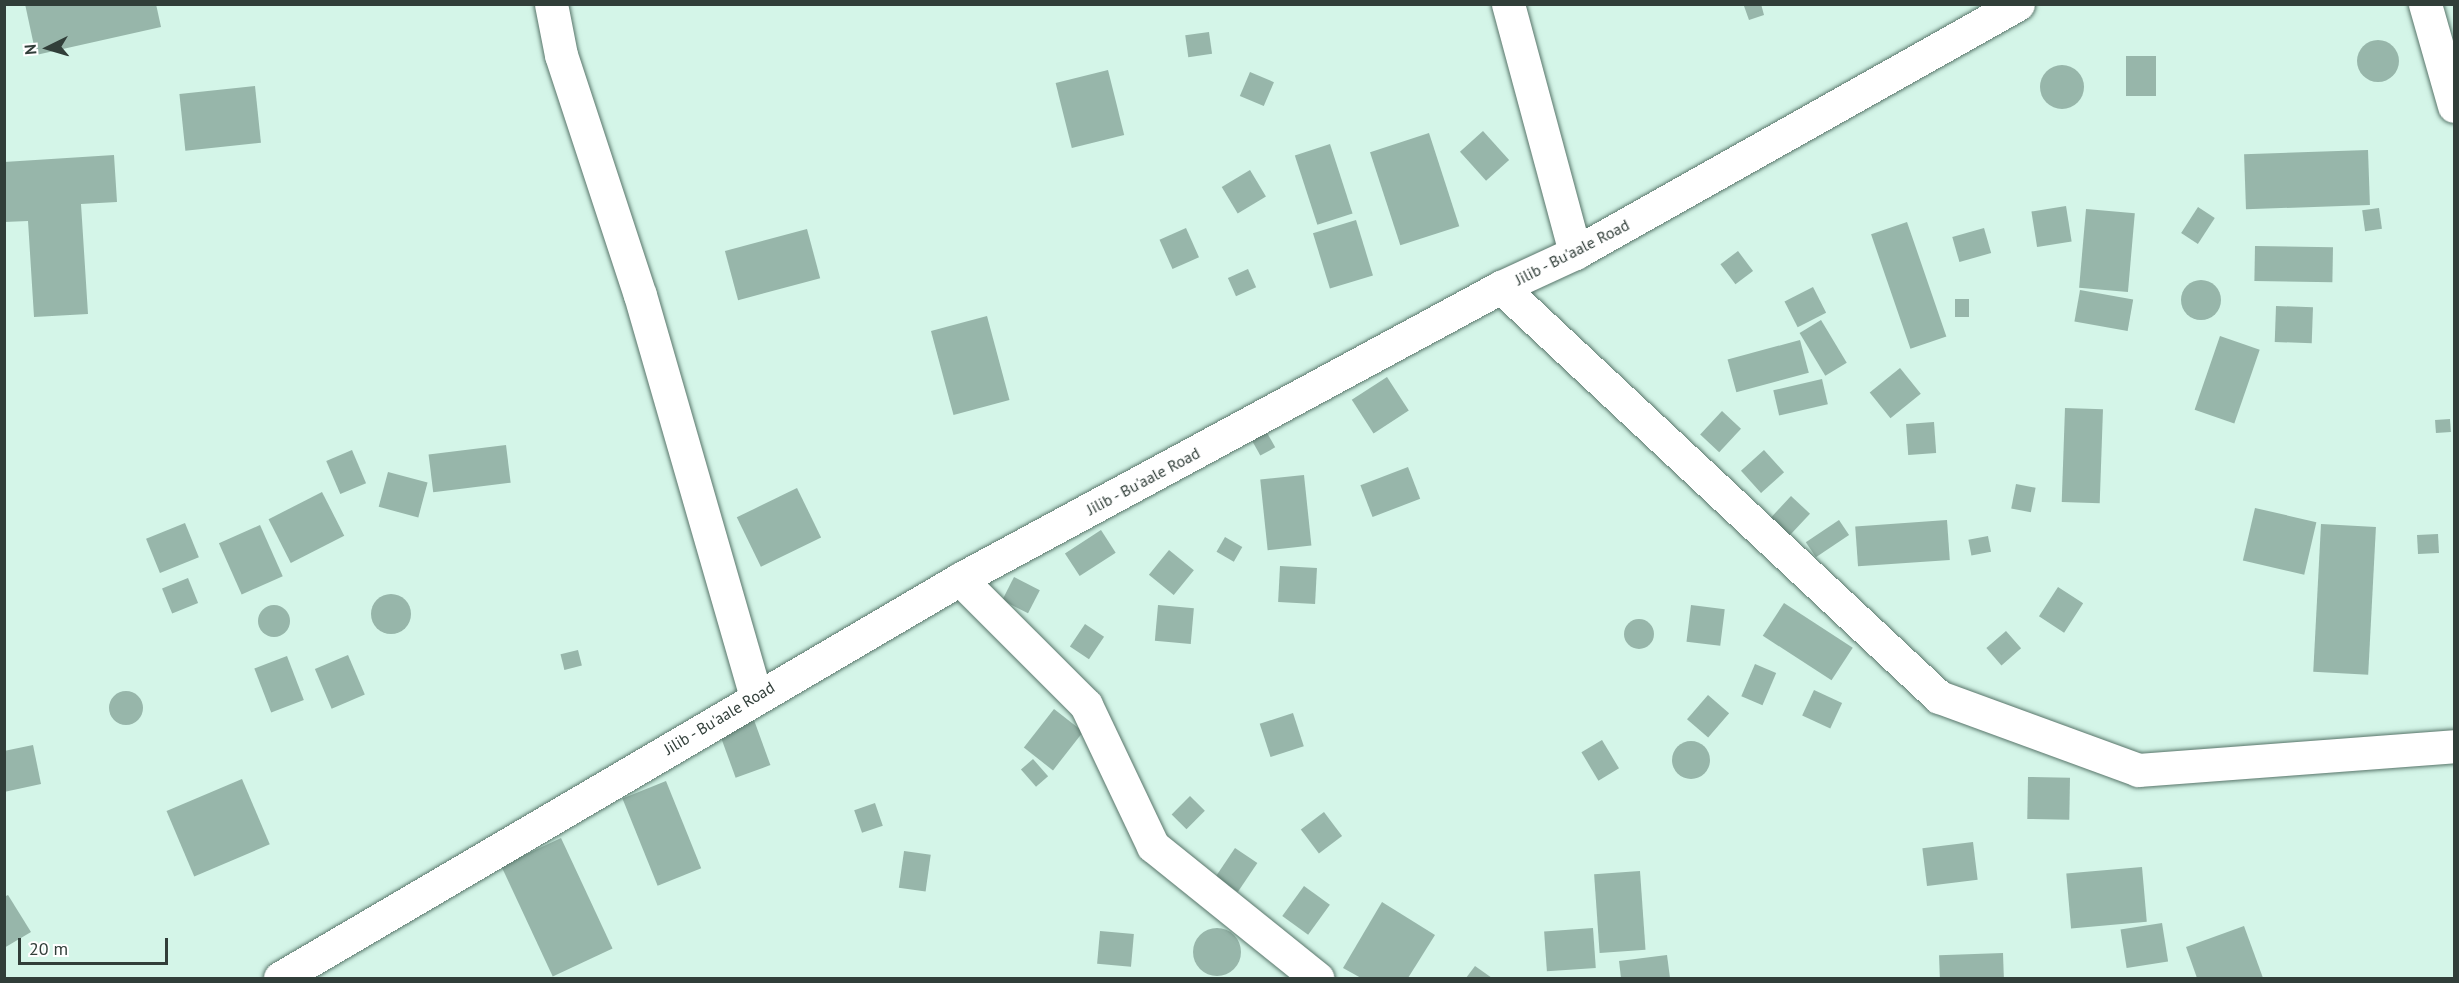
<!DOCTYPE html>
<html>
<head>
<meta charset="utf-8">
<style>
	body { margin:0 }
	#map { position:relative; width:2459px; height:983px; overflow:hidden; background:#d4f5e8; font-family:"PT Sans",sans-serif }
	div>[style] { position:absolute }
	.building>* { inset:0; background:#97b6aa; transform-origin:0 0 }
	.round { border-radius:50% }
	.roads { filter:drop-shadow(0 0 2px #58756a) drop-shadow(0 0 2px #58756a) }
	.minor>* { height:33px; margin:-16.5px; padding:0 16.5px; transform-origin:16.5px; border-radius:16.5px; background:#fff }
	.major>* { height:33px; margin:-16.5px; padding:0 16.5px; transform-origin:16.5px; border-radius:16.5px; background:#fff }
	span { translate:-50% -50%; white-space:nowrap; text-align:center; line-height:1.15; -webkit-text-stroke:4.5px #fff; paint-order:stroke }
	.street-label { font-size:16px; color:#313e39 }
	.frame { position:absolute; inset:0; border:6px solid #313e39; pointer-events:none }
	.north { position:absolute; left:18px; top:18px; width:60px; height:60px; -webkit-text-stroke:4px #fff; paint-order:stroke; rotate:265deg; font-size:16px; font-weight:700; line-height:24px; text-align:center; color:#313e39 }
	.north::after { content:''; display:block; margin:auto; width:21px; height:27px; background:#313e39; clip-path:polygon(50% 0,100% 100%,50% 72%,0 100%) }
	.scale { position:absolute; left:18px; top:938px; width:150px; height:27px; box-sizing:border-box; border:3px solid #313e39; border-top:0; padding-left:8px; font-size:18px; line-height:21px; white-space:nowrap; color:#313e39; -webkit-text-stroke:4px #fff; paint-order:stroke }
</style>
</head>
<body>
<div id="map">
	<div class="building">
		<i style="clip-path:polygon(25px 4px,156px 4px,161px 27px,36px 55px)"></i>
		<i style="clip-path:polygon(1761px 4px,1764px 15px,1749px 20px,1744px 6px)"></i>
		<i style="left:1209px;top:32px;width:22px;height:24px;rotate:82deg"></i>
		<i class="round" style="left:2357px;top:40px;width:42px;height:42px"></i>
		<i style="left:2126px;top:56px;width:30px;height:40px"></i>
		<i class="round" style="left:2040px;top:65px;width:44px;height:44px"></i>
		<i style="left:1108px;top:70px;width:67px;height:54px;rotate:76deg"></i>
		<i style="left:1250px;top:72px;width:26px;height:26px;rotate:23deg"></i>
		<i style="left:255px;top:86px;width:57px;height:76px;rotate:84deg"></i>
		<i style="left:1483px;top:131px;width:39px;height:31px;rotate:48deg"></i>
		<i style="left:1429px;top:133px;width:98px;height:62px;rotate:72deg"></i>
		<i style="left:1330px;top:144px;width:73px;height:37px;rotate:72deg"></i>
		<i style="left:2368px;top:150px;width:55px;height:124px;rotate:88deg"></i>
		<i style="clip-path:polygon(114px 155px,117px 202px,81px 204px,88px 314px,34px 317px,28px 221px,4px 222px,4px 162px)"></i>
		<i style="left:1250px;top:170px;width:31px;height:33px;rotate:59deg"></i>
		<i style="left:2066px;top:206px;width:36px;height:35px;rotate:81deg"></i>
		<i style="left:2198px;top:207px;width:20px;height:31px;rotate:33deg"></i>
		<i style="left:2379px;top:208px;width:21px;height:17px;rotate:82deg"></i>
		<i style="left:2086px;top:209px;width:49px;height:79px;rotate:5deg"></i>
		<i style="left:1356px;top:220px;width:58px;height:45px;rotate:73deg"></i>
		<i style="left:1907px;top:222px;width:121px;height:38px;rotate:71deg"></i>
		<i style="left:1186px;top:228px;width:32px;height:29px;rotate:66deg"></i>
		<i style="left:1984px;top:228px;width:26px;height:33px;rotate:74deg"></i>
		<i style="left:807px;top:229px;width:51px;height:85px;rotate:75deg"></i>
		<i style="left:2255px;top:246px;width:78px;height:35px;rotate:1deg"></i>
		<i style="left:1738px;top:251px;width:25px;height:22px;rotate:53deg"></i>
		<i style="left:1248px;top:269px;width:20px;height:22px;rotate:66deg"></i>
		<i class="round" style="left:2181px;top:280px;width:40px;height:40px"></i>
		<i style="left:1813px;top:287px;width:29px;height:32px;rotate:63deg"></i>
		<i style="left:2080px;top:290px;width:54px;height:32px;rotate:10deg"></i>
		<i style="left:1955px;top:299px;width:14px;height:18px"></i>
		<i style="left:2276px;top:306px;width:37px;height:36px;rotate:2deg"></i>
		<i style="left:987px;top:316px;width:87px;height:58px;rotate:75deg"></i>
		<i style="left:1821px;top:320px;width:50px;height:25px;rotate:59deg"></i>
		<i style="left:2220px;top:336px;width:42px;height:78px;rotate:19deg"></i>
		<i style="left:1800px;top:340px;width:34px;height:75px;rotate:75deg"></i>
		<i style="left:1900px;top:368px;width:33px;height:39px;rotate:51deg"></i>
		<i style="left:1387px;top:377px;width:40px;height:42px;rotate:57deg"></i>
		<i style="left:1822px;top:379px;width:26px;height:50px;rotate:77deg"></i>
		<i style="left:2065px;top:408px;width:38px;height:94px;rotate:2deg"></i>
		<i style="left:1722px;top:411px;width:26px;height:32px;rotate:43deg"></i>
		<i style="left:2450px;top:419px;width:13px;height:15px;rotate:86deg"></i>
		<i style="left:1934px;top:422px;width:31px;height:28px;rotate:86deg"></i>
		<i style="left:1265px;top:429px;width:21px;height:17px;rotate:61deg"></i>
		<i style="left:506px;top:445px;width:38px;height:78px;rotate:83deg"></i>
		<i style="left:352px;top:450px;width:36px;height:28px;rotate:67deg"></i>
		<i style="left:1764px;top:450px;width:30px;height:31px;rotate:48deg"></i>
		<i style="left:1408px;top:467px;width:34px;height:51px;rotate:69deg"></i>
		<i style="left:388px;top:472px;width:41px;height:36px;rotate:15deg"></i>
		<i style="left:1304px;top:475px;width:71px;height:44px;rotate:84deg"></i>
		<i style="left:2016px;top:484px;width:20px;height:25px;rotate:11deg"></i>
		<i style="left:797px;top:488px;width:55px;height:67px;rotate:64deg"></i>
		<i style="left:322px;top:492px;width:49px;height:60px;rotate:63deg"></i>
		<i style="left:1791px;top:496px;width:26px;height:33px;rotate:43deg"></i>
		<i style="left:2255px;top:508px;width:63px;height:54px;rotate:13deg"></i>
		<i style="left:1839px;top:520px;width:18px;height:40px;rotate:56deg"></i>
		<i style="left:1947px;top:520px;width:40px;height:92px;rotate:86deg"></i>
		<i style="left:185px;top:523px;width:37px;height:42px;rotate:68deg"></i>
		<i style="left:2321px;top:524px;width:55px;height:148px;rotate:3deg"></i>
		<i style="left:260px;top:525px;width:56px;height:45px;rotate:66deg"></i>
		<i style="left:1101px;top:530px;width:27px;height:43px;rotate:57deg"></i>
		<i style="left:2438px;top:534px;width:19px;height:21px;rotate:87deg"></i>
		<i style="left:1988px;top:536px;width:16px;height:20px;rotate:79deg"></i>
		<i style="left:1225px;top:537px;width:20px;height:17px;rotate:30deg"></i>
		<i style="left:1169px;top:550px;width:32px;height:32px;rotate:39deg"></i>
		<i style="left:1280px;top:566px;width:37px;height:36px;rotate:3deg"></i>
		<i style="left:1014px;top:577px;width:29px;height:26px;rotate:27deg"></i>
		<i style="left:188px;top:578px;width:27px;height:28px;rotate:68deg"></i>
		<i style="left:2058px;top:587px;width:30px;height:35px;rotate:33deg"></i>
		<i class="round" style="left:371px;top:594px;width:40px;height:40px"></i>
		<i style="left:1784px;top:603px;width:82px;height:39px;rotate:33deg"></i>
		<i style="left:1158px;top:605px;width:36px;height:36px;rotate:5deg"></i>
		<i style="left:1691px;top:605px;width:34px;height:37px;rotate:7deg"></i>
		<i class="round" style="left:258px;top:605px;width:32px;height:32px"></i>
		<i class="round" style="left:1624px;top:619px;width:30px;height:30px"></i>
		<i style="left:1085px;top:624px;width:23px;height:27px;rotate:34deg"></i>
		<i style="left:2006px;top:631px;width:23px;height:26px;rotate:49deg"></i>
		<i style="left:578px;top:650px;width:16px;height:18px;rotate:76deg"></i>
		<i style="left:348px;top:655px;width:43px;height:36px;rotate:67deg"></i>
		<i style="left:287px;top:656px;width:47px;height:35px;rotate:69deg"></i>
		<i style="left:1755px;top:664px;width:23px;height:35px;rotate:23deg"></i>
		<i style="left:1814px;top:690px;width:31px;height:28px;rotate:25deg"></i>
		<i class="round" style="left:109px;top:691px;width:34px;height:34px"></i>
		<i style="left:1708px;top:695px;width:28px;height:32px;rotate:41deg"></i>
		<i style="left:1054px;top:709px;width:37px;height:49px;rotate:38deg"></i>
		<i style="left:1293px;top:713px;width:35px;height:35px;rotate:72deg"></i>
		<i style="left:754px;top:720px;width:48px;height:37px;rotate:70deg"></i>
		<i style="left:1602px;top:740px;width:33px;height:24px;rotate:59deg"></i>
		<i class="round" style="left:1672px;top:741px;width:38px;height:38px"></i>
		<i style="clip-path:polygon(33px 745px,41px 784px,4px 792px,4px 751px)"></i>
		<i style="left:1033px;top:759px;width:23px;height:16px;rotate:49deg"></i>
		<i style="left:2028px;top:777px;width:42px;height:42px;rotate:1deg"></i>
		<i style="left:242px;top:779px;width:71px;height:82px;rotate:67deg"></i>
		<i style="left:666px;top:781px;width:94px;height:47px;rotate:68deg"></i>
		<i style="left:1190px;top:796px;width:21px;height:26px;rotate:45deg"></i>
		<i style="left:875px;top:803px;width:24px;height:22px;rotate:71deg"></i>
		<i style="left:1324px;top:812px;width:30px;height:29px;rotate:53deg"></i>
		<i style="left:561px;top:838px;width:122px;height:66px;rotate:65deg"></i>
		<i style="left:1973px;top:842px;width:38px;height:51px;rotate:83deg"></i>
		<i style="left:1235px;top:848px;width:27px;height:35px;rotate:34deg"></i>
		<i style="left:904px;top:851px;width:27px;height:37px;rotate:8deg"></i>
		<i style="left:2142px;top:867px;width:55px;height:76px;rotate:85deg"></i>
		<i style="left:1640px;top:871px;width:79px;height:46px;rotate:86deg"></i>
		<i style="left:1304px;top:886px;width:32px;height:37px;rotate:36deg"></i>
		<i style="clip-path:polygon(8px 895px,31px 932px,4px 948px,4px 897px)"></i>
		<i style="clip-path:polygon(1382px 902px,1435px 935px,1408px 978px,1361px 978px,1343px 968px)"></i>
		<i style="left:2162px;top:923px;width:39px;height:42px;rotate:81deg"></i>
		<i style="clip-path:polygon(2244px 926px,2263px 978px,2197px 978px,2186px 947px)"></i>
		<i class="round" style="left:1193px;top:928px;width:48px;height:48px"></i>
		<i style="left:1593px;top:928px;width:40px;height:49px;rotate:86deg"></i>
		<i style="left:1100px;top:931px;width:34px;height:33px;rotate:5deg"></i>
		<i style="left:2003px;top:953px;width:25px;height:64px;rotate:88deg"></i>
		<i style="clip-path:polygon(1667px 955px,1670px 978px,1621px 978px,1619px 961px)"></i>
		<i style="clip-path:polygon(1475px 966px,1492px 978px,1466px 978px)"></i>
	</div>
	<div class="roads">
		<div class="minor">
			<i style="left:551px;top:4px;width:52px;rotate:78.9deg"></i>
			<i style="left:561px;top:55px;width:253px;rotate:71.8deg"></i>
			<i style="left:640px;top:295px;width:417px;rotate:73.9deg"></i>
			<i style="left:1508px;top:4px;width:258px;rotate:74.9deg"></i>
			<i style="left:2425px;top:4px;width:106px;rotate:74.1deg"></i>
			<i style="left:1501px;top:287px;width:600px;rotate:43.11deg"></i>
			<i style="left:1939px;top:697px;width:212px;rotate:20.1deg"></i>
			<i style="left:2138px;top:770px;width:317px;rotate:-4.3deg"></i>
			<i style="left:960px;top:579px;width:178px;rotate:45deg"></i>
			<i style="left:1086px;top:705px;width:156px;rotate:64.6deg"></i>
			<i style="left:1153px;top:846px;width:211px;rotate:38.8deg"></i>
		</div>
		<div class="major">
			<i style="left:280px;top:978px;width:788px;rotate:-30.4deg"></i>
			<i style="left:960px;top:579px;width:615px;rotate:-28.36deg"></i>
			<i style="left:1501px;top:287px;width:81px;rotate:-24.7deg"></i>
			<i style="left:1575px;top:253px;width:508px;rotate:-29.34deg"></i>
		</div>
	</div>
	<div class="street-label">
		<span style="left:1572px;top:252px;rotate:-27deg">Jilib - Bu'aale Road</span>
		<span style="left:1143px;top:481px;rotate:-28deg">Jilib - Bu'aale Road</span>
		<span style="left:719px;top:718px;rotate:-31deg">Jilib - Bu'aale Road</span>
	</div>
	<div class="frame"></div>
	<div class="north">N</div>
	<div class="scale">20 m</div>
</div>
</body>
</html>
